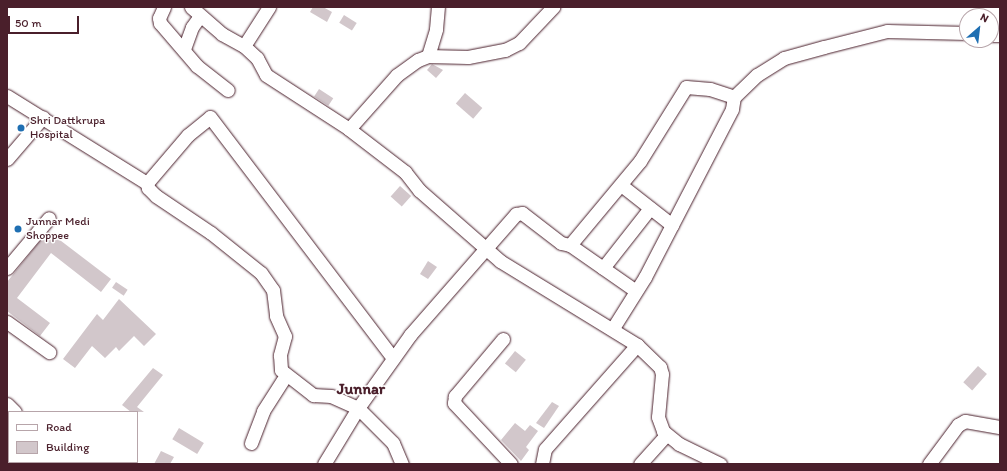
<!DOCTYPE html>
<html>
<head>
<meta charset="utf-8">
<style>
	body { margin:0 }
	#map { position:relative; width:1007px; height:471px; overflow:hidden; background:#fff; font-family:Itim,sans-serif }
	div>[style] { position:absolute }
	.building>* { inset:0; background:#d2c7cb; transform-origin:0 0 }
	.roads { filter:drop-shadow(0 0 1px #4a1f2b) drop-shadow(0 0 1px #4a1f2b) }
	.minor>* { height:13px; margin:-6.5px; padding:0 6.5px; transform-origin:6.5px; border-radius:6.5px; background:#fff }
	.dots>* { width:11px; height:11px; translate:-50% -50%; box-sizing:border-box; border:2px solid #fff; border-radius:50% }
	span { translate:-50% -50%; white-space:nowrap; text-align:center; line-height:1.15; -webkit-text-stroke:3px #fff; paint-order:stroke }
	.poi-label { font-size:12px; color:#4a1f2b }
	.left { translate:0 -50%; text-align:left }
	.district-label { font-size:16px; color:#4a1f2b; font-weight:700 }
	.frame { position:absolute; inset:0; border:8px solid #4a1f2b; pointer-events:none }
	.legend { position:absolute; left:8px; top:411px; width:130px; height:52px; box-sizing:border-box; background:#fff; border:1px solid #b7a5aa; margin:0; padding:5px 7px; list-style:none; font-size:12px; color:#4a1f2b }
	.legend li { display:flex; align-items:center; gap:8px; height:20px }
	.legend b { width:20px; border:1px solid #b7a5aa }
	.north { position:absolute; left:959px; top:8px; width:40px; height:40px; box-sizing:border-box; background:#fff; border:1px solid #b7a5aa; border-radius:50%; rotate:28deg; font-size:11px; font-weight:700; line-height:16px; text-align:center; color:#4a1f2b }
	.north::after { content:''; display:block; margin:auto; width:14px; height:18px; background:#1f6fb2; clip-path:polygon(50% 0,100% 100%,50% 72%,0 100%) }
	.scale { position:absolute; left:8px; top:16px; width:71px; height:18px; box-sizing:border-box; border:2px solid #4a1f2b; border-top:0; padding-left:5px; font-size:12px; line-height:14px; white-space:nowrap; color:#4a1f2b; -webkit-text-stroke:3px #fff; paint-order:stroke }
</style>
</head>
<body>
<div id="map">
	<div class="building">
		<i style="clip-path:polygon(313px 7px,323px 7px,332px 12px,327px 22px,310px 12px)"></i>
		<i style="left:344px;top:15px;width:15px;height:9px;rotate:32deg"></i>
		<i style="clip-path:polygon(432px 64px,443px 70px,436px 78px,427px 70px)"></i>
		<i style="left:319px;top:89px;width:17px;height:9px;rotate:33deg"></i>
		<i style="left:465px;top:93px;width:23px;height:14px;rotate:41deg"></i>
		<i style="left:400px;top:186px;width:15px;height:14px;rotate:42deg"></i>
		<i style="clip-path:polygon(48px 231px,111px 279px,101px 292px,51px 253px,17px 298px,50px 323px,40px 336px,7px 311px,7px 282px)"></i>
		<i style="clip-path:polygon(428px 261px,437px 267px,428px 279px,420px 274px)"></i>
		<i style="left:116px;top:282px;width:14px;height:7px;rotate:34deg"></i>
		<i style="clip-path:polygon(119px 299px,156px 334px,144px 346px,134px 336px,119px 351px,116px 347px,105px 358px,92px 346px,75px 368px,63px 359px,97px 314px,103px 320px)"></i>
		<i style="left:515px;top:351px;width:14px;height:16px;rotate:39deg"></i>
		<i style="left:978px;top:366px;width:12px;height:22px;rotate:42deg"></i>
		<i style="clip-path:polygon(153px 368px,163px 375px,137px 407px,144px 412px,131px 412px,122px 405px)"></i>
		<i style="clip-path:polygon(552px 402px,559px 406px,544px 428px,536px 423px)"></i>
		<i style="clip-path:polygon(515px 423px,525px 431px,530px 425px,538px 431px,526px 447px,529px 450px,521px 461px,501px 440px)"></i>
		<i style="left:179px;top:428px;width:29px;height:13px;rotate:31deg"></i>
		<i style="clip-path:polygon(161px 451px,174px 457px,170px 464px,154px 464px)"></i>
	</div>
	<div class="roads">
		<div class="minor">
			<i style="left:164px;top:7px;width:12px;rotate:114deg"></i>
			<i style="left:159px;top:18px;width:5px;rotate:79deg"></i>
			<i style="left:160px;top:23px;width:57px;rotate:49.3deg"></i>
			<i style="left:197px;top:66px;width:39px;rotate:38deg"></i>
			<i style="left:191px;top:7px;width:41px;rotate:41.1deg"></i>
			<i style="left:222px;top:34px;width:25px;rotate:29deg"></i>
			<i style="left:269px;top:7px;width:46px;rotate:122.7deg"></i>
			<i style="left:244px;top:46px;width:18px;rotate:43deg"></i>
			<i style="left:257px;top:58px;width:19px;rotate:62deg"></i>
			<i style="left:266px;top:75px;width:99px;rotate:33deg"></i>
			<i style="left:349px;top:129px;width:71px;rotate:37.5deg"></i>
			<i style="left:405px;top:172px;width:23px;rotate:52deg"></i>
			<i style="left:419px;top:190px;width:108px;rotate:41.2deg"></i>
			<i style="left:500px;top:261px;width:161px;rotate:31.5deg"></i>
			<i style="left:637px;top:345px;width:32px;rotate:44deg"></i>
			<i style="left:660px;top:367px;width:7px;rotate:74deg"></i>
			<i style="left:662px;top:374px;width:43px;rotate:95.3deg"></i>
			<i style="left:658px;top:417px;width:15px;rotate:70deg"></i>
			<i style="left:663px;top:431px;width:21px;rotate:39deg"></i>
			<i style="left:679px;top:444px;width:46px;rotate:26deg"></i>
			<i style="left:991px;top:35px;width:9px"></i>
			<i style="left:184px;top:49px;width:23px;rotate:-70deg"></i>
			<i style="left:192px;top:27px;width:14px;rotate:-54deg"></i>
			<i style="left:428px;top:56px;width:28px;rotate:-73deg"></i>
			<i style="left:436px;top:29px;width:22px;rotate:-85deg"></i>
			<i style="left:7px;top:96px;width:165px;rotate:31.9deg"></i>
			<i style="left:147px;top:183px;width:5px;rotate:79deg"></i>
			<i style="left:148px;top:188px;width:11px;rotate:45deg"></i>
			<i style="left:156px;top:196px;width:66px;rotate:33.9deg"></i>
			<i style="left:211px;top:233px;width:64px;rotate:38.7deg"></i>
			<i style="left:261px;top:273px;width:21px;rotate:55deg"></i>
			<i style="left:273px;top:290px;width:26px;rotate:83deg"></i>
			<i style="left:276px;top:316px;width:22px;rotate:66deg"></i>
			<i style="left:285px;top:336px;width:20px;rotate:105deg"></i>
			<i style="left:280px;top:355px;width:15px;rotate:86deg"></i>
			<i style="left:281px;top:370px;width:41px;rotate:38deg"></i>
			<i style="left:313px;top:395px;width:18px;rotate:3deg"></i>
			<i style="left:331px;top:396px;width:30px;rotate:24deg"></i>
			<i style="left:358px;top:408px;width:49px;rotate:45deg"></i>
			<i style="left:393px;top:443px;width:23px;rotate:67deg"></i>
			<i style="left:349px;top:129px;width:72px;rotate:-48.4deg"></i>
			<i style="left:397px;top:75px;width:26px;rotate:-36deg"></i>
			<i style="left:418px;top:60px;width:11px;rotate:-22deg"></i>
			<i style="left:428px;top:56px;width:40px;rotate:1.4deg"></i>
			<i style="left:468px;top:57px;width:38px;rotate:-11deg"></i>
			<i style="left:505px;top:50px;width:16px;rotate:-27deg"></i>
			<i style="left:519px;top:43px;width:50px;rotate:-46.6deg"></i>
			<i style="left:7px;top:159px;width:55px;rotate:-49.4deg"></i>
			<i style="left:147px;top:183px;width:63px;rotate:-49.5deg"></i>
			<i style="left:188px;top:135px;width:28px;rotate:-39deg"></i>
			<i style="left:210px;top:117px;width:303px;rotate:52.8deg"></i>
			<i style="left:621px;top:185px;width:65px;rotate:38.1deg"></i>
			<i style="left:570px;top:245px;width:80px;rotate:34.9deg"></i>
			<i style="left:7px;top:268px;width:65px;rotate:-50deg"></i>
			<i style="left:603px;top:268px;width:76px;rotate:-51.9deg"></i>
			<i style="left:7px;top:322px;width:52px;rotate:35.5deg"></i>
			<i style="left:613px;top:328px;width:60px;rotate:-57.9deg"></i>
			<i style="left:645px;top:277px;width:189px;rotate:-62.6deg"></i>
			<i style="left:732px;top:109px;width:12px;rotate:-81deg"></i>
			<i style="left:503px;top:339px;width:75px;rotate:130.1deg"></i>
			<i style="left:455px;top:396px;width:7px;rotate:98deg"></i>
			<i style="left:454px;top:403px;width:83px;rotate:46.9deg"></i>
			<i style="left:7px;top:404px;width:11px;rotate:45deg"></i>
			<i style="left:251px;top:443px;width:34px;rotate:-69deg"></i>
			<i style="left:263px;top:411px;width:43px;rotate:-57.4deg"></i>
			<i style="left:7px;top:451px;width:3px;rotate:-45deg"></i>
			<i style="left:104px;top:462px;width:4px;rotate:34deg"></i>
			<i style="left:324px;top:464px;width:66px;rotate:-58.7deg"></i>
			<i style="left:358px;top:408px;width:90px;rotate:-54.5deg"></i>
			<i style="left:410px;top:335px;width:161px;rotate:-48.8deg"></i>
			<i style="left:516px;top:214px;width:6px;rotate:-9deg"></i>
			<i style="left:522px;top:213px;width:49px;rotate:37.6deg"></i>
			<i style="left:561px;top:243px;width:9px;rotate:13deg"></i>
			<i style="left:570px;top:245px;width:109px;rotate:-50.2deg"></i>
			<i style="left:640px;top:161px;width:87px;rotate:-58.1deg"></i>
			<i style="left:686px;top:87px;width:24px;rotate:5deg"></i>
			<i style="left:710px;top:89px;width:25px;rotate:18deg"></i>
			<i style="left:734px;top:97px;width:32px;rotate:-44deg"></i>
			<i style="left:757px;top:75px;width:32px;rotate:-32deg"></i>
			<i style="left:784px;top:58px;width:41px;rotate:-15.4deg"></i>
			<i style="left:824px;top:47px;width:65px;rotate:-14.3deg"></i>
			<i style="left:887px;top:31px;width:80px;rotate:1.4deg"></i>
			<i style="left:542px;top:464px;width:15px;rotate:-79deg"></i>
			<i style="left:545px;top:449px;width:139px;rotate:-48.5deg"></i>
			<i style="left:640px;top:464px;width:39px;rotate:-48deg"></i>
			<i style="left:929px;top:464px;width:49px;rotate:-53.4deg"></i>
			<i style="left:958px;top:425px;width:8px;rotate:-30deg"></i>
			<i style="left:965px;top:421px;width:36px;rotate:10deg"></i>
		</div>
	</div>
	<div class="dots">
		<i style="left:21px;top:128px;background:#1f6fb2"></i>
		<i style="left:18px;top:229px;background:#1f6fb2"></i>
	</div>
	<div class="poi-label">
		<span class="left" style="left:30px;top:128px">Shri Dattkrupa<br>Hospital</span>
		<span class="left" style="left:26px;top:229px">Junnar Medi<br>Shoppee</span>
	</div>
	<div class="district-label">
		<span style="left:361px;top:389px">Junnar</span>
	</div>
	<div class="frame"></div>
	<ul class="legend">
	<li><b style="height:5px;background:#fff"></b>Road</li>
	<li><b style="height:11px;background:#d2c7cb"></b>Building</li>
	</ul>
	<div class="north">N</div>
	<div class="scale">50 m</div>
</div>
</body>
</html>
